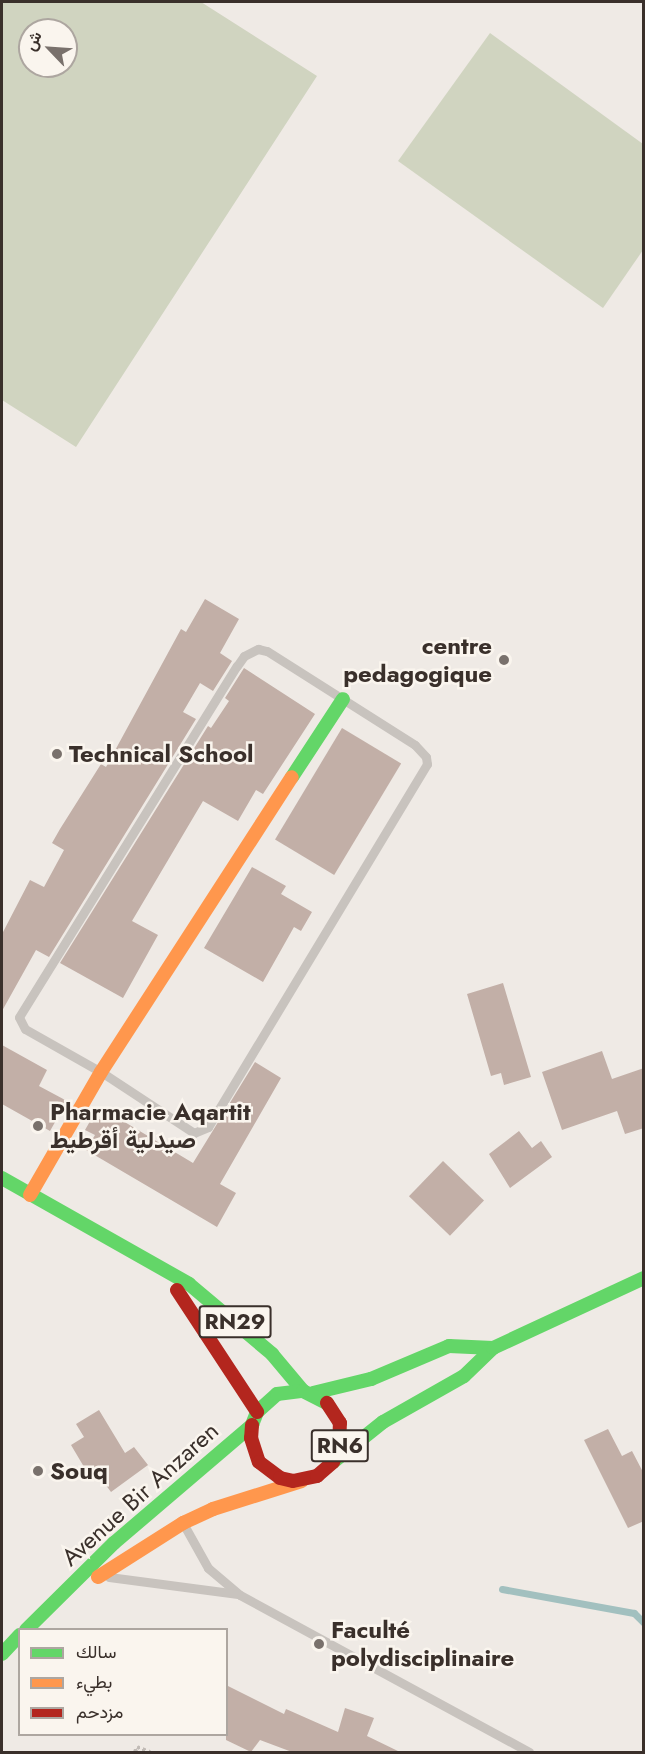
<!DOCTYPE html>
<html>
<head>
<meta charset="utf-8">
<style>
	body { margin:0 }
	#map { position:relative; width:645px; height:1754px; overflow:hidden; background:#efeae5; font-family:Jost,Vazirmatn,sans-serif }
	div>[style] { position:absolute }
	.green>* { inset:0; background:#d0d4c0 }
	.stream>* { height:7px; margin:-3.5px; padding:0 3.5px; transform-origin:3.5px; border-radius:3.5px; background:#a2c0bf }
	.building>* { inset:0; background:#c2afa7; transform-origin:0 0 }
	.path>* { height:4px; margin-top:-2px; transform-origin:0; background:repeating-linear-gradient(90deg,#c1bbb6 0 3px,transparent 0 6px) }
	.lane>* { height:9px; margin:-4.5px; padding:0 4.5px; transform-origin:4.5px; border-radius:4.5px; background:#c8c3be }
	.fast>* { height:14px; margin:-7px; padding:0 7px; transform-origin:7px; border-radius:7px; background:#63d668 }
	.slow>* { height:14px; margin:-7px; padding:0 7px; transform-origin:7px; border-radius:7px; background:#ff974d }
	.jam>* { height:14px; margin:-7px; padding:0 7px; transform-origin:7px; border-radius:7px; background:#b3261e }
	.dots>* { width:16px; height:16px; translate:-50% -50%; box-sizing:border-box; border:3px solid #faf5ee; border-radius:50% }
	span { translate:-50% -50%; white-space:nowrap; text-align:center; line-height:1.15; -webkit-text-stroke:5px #faf5ee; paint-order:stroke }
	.shield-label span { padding:2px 4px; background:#faf5ee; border:2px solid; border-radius:4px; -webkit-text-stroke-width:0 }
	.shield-label { font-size:22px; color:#3a302b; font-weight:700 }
	.poi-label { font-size:24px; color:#3a302b; font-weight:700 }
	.right { translate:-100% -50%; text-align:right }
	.left { translate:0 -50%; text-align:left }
	.street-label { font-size:24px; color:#3a302b }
	.frame { position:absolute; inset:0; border:3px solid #3a302b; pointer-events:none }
	.legend { position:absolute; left:18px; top:1628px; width:210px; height:108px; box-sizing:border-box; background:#faf5ee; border:2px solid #ada6a0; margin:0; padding:8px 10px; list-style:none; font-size:18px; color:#3a302b }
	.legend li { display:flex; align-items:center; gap:12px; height:30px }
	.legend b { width:30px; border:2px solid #ada6a0 }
	.north { position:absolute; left:18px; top:18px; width:60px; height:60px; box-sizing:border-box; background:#faf5ee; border:2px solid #ada6a0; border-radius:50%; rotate:295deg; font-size:16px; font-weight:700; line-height:24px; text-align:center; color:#3a302b }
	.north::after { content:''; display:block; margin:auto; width:21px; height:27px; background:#79716c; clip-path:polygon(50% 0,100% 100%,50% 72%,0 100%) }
</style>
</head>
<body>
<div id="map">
	<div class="green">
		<i style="clip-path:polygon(evenodd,2px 2px,201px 2px,317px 76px,76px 447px,2px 400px,2px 2px,30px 30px,66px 30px,66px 66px,30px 66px,30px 30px)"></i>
		<i style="clip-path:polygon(490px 33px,643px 144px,643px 250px,603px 308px,398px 161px)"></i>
	</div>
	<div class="stream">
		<i style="left:502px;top:1589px;width:134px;rotate:10.3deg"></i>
		<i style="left:634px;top:1613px;width:14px;rotate:45deg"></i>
	</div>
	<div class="building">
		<i style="clip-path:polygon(205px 599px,239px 619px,220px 653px,232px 661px,213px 691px,200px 683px,183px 712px,196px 719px,49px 957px,36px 950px,2px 1011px,2px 934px,30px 880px,44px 887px,64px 850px,52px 843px,60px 829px,101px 764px,106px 767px,181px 629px,186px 632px)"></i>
		<i style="clip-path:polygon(244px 668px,315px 714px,263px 794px,256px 790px,238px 821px,203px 801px,132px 921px,158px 935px,123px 998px,60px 963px,208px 726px,211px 728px,229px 701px,225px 698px)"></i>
		<i style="left:342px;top:728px;width:69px;height:130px;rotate:31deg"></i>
		<i style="clip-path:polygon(252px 867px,286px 886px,281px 894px,312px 912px,301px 931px,294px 927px,263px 982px,204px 948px)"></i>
		<i style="clip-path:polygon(503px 983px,531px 1077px,504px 1085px,501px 1073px,491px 1076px,467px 994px)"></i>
		<i style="clip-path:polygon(2px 1045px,47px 1070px,39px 1086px,67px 1101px,50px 1131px,2px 1104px)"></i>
		<i style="clip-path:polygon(602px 1051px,612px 1079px,644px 1068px,644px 1128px,625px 1134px,617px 1111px,562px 1130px,542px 1072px)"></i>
		<i style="clip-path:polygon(255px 1062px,281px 1078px,220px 1184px,236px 1193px,217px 1227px,86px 1150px,95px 1135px,85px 1130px,93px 1116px,103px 1121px,108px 1112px,193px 1163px)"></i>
		<i style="clip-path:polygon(519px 1131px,532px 1148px,541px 1141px,552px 1157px,510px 1188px,489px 1154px)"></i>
		<i style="left:443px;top:1161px;width:57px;height:49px;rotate:44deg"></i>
		<i style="clip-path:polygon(99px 1410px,125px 1453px,134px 1447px,148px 1465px,111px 1492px,93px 1468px,87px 1472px,71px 1445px,84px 1437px,76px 1424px)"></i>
		<i style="clip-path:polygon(608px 1429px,622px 1456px,632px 1451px,644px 1474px,644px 1521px,628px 1528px,584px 1440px)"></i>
		<i style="clip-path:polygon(226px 1685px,284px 1714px,286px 1709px,338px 1732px,345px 1708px,374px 1718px,367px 1736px,400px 1752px,292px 1752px,260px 1740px,251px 1752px,226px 1740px)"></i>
	</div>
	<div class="path">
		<i style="left:135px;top:1752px;width:5px;rotate:-68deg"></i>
		<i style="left:137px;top:1747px;width:14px;rotate:21deg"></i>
	</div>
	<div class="lane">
		<i style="left:258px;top:649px;width:9px;rotate:13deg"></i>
		<i style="left:267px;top:651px;width:175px;rotate:32.4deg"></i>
		<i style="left:415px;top:745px;width:16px;rotate:47deg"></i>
		<i style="left:426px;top:757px;width:7px;rotate:82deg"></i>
		<i style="left:427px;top:764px;width:424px;rotate:121.1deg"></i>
		<i style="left:208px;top:1127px;width:15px;rotate:157deg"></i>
		<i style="left:194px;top:1133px;width:111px;rotate:-146.7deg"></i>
		<i style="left:101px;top:1072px;width:87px;rotate:-150.5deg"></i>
		<i style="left:25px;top:1029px;width:13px;rotate:-117deg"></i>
		<i style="left:19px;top:1017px;width:413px;rotate:-58.2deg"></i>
		<i style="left:237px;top:666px;width:12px;rotate:-55deg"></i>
		<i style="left:244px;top:656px;width:16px;rotate:-27deg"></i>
		<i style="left:184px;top:1525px;width:49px;rotate:60.8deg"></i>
		<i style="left:208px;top:1568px;width:42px;rotate:40.2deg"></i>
		<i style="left:240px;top:1595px;width:329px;rotate:28.5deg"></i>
		<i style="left:109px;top:1577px;width:130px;rotate:7.5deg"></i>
	</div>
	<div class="fast">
		<i style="left:292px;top:777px;width:93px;rotate:-56.8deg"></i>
		<i style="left:2px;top:1178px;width:215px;rotate:29.5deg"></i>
		<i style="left:189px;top:1284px;width:109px;rotate:40.1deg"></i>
		<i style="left:272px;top:1354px;width:48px;rotate:50deg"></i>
		<i style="left:313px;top:1393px;width:60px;rotate:-13.6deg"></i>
		<i style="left:371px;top:1379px;width:85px;rotate:-22.9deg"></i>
		<i style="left:449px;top:1346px;width:44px;rotate:2.6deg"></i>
		<i style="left:333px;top:1462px;width:64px;rotate:-38.7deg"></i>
		<i style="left:383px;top:1422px;width:93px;rotate:-29.6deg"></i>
		<i style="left:464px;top:1376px;width:40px;rotate:-44deg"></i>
		<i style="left:493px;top:1348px;width:166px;rotate:-24.9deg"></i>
		<i style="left:26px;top:1630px;width:124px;rotate:-44.7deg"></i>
		<i style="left:114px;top:1543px;width:182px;rotate:-40.5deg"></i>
		<i style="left:252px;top:1425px;width:14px;rotate:-69deg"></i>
		<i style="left:257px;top:1412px;width:27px;rotate:-42deg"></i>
		<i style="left:277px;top:1394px;width:26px;rotate:-7deg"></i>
		<i style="left:303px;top:1391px;width:27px;rotate:27deg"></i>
		<i style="left:2px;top:1654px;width:26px;rotate:-47deg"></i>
	</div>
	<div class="slow">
		<i style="left:30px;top:1195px;width:142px;rotate:-60deg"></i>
		<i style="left:101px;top:1072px;width:351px;rotate:-57.1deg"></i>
		<i style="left:98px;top:1577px;width:101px;rotate:-32.4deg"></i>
		<i style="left:183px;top:1523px;width:33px;rotate:-25deg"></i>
		<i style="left:213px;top:1509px;width:93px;rotate:-17.5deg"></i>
	</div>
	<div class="jam">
		<i style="left:177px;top:1290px;width:146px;rotate:56.7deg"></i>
		<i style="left:252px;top:1425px;width:13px;rotate:94deg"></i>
		<i style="left:251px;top:1438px;width:25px;rotate:72deg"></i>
		<i style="left:259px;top:1462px;width:26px;rotate:37deg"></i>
		<i style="left:280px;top:1478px;width:13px;rotate:13deg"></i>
		<i style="left:293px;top:1481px;width:25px;rotate:-12deg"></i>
		<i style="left:317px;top:1476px;width:21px;rotate:-41deg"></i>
		<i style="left:333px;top:1462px;width:14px;rotate:-65deg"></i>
		<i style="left:339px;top:1449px;width:26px;rotate:-88deg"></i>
		<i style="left:340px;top:1423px;width:24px;rotate:-123deg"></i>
	</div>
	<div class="dots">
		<i style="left:504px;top:660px;background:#79716c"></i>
		<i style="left:57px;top:754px;background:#79716c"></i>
		<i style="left:38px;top:1126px;background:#79716c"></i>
		<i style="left:38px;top:1471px;background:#79716c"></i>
		<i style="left:319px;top:1644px;background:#79716c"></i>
	</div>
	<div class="shield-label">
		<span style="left:235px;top:1322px">RN29</span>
		<span style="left:340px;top:1446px">RN6</span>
	</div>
	<div class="poi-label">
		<span class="right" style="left:492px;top:660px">centre<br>pedagogique</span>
		<span class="left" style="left:69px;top:754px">Technical School</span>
		<span class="left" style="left:50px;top:1126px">Pharmacie Aqartit<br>صيدلية أقرطيط</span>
		<span class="left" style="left:50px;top:1471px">Souq</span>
		<span class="left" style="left:331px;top:1644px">Faculté<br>polydisciplinaire</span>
	</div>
	<div class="street-label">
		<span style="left:140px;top:1494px;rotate:-42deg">Avenue Bir Anzaren</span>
	</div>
	<div class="frame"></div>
	<ul class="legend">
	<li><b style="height:8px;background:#63d668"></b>سالك</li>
	<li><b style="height:8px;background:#ff974d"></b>بطيء</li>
	<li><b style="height:8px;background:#b3261e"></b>مزدحم</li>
	</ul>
	<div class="north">ش</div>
</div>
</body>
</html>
